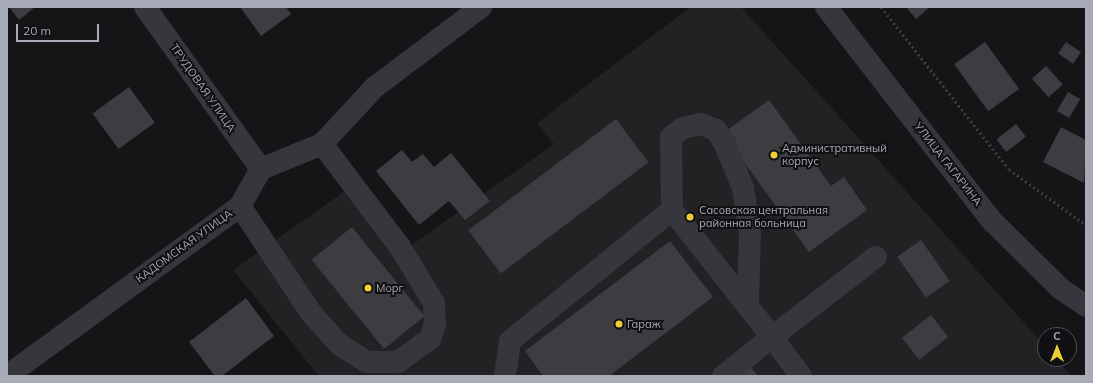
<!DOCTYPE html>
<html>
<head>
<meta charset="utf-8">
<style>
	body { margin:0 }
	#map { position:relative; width:1093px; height:383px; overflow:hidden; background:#151517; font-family:Mulish,sans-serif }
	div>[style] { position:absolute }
	.built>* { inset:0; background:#222124 }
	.building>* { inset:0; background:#3d3d41; transform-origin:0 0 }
	.path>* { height:2.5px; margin-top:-1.25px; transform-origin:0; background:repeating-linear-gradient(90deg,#3c3d43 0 2px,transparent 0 5px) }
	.minor>* { height:22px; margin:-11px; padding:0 11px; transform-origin:11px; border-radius:11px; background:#36363c }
	.dots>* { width:11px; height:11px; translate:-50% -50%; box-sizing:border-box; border:2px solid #101012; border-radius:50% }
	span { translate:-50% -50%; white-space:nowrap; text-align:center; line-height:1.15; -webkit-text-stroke:4px #101012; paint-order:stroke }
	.street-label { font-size:11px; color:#a7aab7 }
	.poi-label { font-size:11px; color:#a7aab7 }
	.left { translate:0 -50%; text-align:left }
	.frame { position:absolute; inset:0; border:8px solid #a7aab7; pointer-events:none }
	.north { position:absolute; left:1037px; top:327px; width:40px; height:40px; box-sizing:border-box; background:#101012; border:1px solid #4c4e54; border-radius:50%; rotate:0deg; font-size:11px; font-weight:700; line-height:16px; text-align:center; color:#a7aab7 }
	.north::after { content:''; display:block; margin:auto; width:14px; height:18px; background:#efce35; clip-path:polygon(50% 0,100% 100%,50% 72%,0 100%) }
	.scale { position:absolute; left:16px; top:24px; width:83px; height:18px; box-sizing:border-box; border:2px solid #a7aab7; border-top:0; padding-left:5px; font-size:12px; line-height:14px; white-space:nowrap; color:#a7aab7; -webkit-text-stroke:3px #101012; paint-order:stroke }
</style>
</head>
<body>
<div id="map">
	<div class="built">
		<i style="clip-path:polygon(691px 7px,741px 7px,1045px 346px,1045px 359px,1056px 359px,1071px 376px,319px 376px,233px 270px,355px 184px,406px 249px,554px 144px,537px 123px)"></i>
	</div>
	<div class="building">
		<i style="clip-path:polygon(9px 7px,35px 7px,19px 20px)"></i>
		<i style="clip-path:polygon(240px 7px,286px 7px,291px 14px,261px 36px)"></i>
		<i style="clip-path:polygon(906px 7px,930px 7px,916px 19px)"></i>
		<i style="left:985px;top:42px;width:58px;height:38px;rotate:54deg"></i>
		<i style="left:1066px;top:42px;width:18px;height:14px;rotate:34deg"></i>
		<i style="left:1046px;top:66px;width:25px;height:19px;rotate:48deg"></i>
		<i style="left:129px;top:87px;width:44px;height:45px;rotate:54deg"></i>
		<i style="left:1068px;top:92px;width:14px;height:22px;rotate:30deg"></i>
		<i style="clip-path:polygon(769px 100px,831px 186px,844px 177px,867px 210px,809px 252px,723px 133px)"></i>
		<i style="left:616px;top:119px;width:54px;height:185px;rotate:53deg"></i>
		<i style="left:1016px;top:124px;width:16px;height:25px;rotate:52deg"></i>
		<i style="clip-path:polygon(1061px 127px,1086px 140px,1084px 183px,1043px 162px)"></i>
		<i style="clip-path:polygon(402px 150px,412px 162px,423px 154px,434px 167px,451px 153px,490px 201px,465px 220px,449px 201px,419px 225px,376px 171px)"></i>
		<i style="left:352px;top:227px;width:115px;height:52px;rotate:51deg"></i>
		<i style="left:921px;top:240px;width:50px;height:29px;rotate:55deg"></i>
		<i style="clip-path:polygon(670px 241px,713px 297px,609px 376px,543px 376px,525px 351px)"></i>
		<i style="clip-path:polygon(246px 298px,274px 336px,222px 376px,215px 376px,189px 342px)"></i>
		<i style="left:931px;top:315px;width:28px;height:37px;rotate:52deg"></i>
		<i style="clip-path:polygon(751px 367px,758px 376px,739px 376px)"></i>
	</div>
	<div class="path">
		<i style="left:881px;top:7px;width:206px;rotate:51.7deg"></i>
		<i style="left:1009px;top:169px;width:95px;rotate:36deg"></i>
	</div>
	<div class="minor">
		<i style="left:145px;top:7px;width:199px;rotate:54.4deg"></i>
		<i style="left:826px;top:7px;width:272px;rotate:52.2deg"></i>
		<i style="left:993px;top:222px;width:95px;rotate:44.6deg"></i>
		<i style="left:1061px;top:289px;width:30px;rotate:34deg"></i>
		<i style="left:240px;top:206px;width:128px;rotate:56.4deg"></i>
		<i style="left:311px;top:313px;width:42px;rotate:47.9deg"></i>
		<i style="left:339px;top:344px;width:33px;rotate:33deg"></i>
		<i style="left:367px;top:362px;width:31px"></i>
		<i style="left:398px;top:362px;width:39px;rotate:-36deg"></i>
		<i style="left:430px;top:339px;width:16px;rotate:-72deg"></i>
		<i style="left:435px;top:324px;width:21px;rotate:-93deg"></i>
		<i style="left:434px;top:303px;width:66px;rotate:-121.3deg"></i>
		<i style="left:400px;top:247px;width:129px;rotate:-127.1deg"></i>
		<i style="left:672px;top:210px;width:73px;rotate:-90.8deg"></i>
		<i style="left:671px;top:137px;width:15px;rotate:-37deg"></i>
		<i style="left:683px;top:128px;width:18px;rotate:-13deg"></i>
		<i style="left:701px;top:124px;width:16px;rotate:22deg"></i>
		<i style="left:716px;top:130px;width:17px;rotate:57deg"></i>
		<i style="left:725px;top:144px;width:48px;rotate:67.8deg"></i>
		<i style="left:743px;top:188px;width:46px;rotate:81.2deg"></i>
		<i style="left:750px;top:233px;width:72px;rotate:91.6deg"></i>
		<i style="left:7px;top:376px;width:288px;rotate:-36.1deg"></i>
		<i style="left:240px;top:206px;width:43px;rotate:-60.4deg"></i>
		<i style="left:261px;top:169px;width:66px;rotate:-22.3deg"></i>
		<i style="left:322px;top:144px;width:78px;rotate:-47.1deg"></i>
		<i style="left:375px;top:87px;width:133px;rotate:-37deg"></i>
		<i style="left:505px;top:376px;width:35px;rotate:-82deg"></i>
		<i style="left:510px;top:341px;width:208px;rotate:-39deg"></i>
		<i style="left:672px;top:210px;width:162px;rotate:51.8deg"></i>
		<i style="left:772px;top:337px;width:131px;rotate:-37.6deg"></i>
		<i style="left:723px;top:376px;width:63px;rotate:-38.5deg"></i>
		<i style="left:772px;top:337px;width:49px;rotate:53.4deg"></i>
	</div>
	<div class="dots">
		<i style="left:774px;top:155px;background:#efce35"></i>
		<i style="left:690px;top:217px;background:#efce35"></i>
		<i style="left:368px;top:288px;background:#efce35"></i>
		<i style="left:619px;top:324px;background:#efce35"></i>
	</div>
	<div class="street-label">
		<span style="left:203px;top:88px;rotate:55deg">ТРУДОВАЯ УЛИЦА</span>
		<span style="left:948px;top:164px;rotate:52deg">УЛИЦА ГАГАРИНА</span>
		<span style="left:184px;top:246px;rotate:-36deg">КАДОМСКАЯ УЛИЦА</span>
	</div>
	<div class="poi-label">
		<span class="left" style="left:782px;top:155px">Административный<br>корпус</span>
		<span class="left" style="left:699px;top:217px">Сасовская центральная<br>районная больница</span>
		<span class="left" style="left:376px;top:288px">Морг</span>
		<span class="left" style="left:627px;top:324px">Гараж</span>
	</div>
	<div class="frame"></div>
	<div class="north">С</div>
	<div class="scale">20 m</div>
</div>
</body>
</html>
